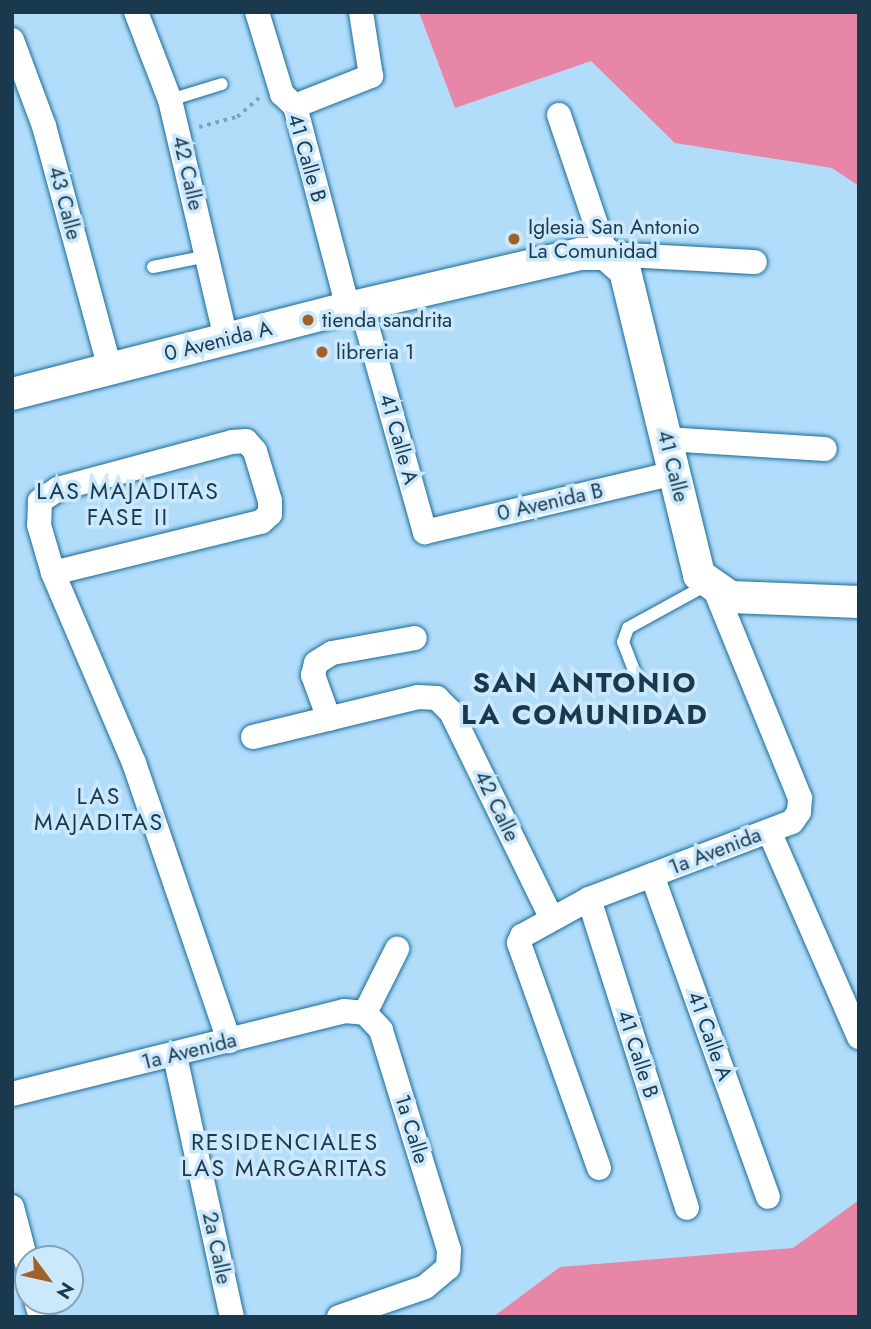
<!DOCTYPE html>
<html>
<head>
<meta charset="utf-8">
<style>
	body { margin:0 }
	#map { position:relative; width:871px; height:1329px; overflow:hidden; background:#b1ddfb; font-family:Jost,sans-serif }
	div>[style] { position:absolute }
	.forest>* { inset:0; background:#e886a7 }
	.path>* { height:3.5px; margin-top:-1.75px; transform-origin:0; background:repeating-linear-gradient(90deg,#7ca4be 0 3.5px,transparent 0 8.5px) }
	.roads { filter:drop-shadow(0 0 2px #196b98) drop-shadow(0 0 2px #196b98) }
	.service>* { height:12px; margin:-6px; padding:0 6px; transform-origin:6px; border-radius:6px; background:#fff }
	.minor>* { height:24px; margin:-12px; padding:0 12px; transform-origin:12px; border-radius:12px; background:#fff }
	.tertiary>* { height:32px; margin:-16px; padding:0 16px; transform-origin:16px; border-radius:16px; background:#fff }
	.dots>* { width:19px; height:19px; translate:-50% -50%; box-sizing:border-box; border:4px solid #cbe8fc; border-radius:50% }
	span { translate:-50% -50%; white-space:nowrap; text-align:center; line-height:1.15; -webkit-text-stroke:7px #cbe8fc; paint-order:stroke }
	.street-label { font-size:21px; color:#1a394d }
	.poi-label { font-size:21px; color:#1a394d }
	.left { translate:0 -50%; text-align:left }
	.neighbourhood-label { font-size:23px; color:#1a394d; letter-spacing:2px }
	.district-label { font-size:28px; color:#1a394d; font-weight:700; letter-spacing:2px }
	.frame { position:absolute; inset:0; border:14px solid #1a394d; pointer-events:none }
	.north { position:absolute; left:14px; top:1245px; width:70px; height:70px; box-sizing:border-box; background:#cbe8fc; border:2px solid #84a2b6; border-radius:50%; rotate:123deg; font-size:19px; font-weight:700; line-height:28px; text-align:center; color:#1a394d }
	.north::after { content:''; display:block; margin:auto; width:24px; height:32px; background:#a1622a; clip-path:polygon(50% 0,100% 100%,50% 72%,0 100%) }
</style>
</head>
<body>
<div id="map">
	<div class="forest">
		<i style="clip-path:polygon(419px 12px,859px 12px,859px 186px,832px 168px,675px 143px,591px 61px,455px 108px)"></i>
		<i style="clip-path:polygon(859px 1200px,859px 1317px,493px 1317px,560px 1267px,793px 1248px)"></i>
	</div>
	<div class="path">
		<i style="left:199px;top:127px;width:39px;rotate:-15deg"></i>
		<i style="left:237px;top:117px;width:29px;rotate:-41deg"></i>
	</div>
	<div class="roads">
		<div class="service">
			<i style="left:170px;top:100px;width:54px;rotate:-17.1deg"></i>
			<i style="left:153px;top:267px;width:55px;rotate:-11.5deg"></i>
			<i style="left:639px;top:683px;width:44px;rotate:-111.3deg"></i>
			<i style="left:623px;top:642px;width:15px;rotate:-70deg"></i>
			<i style="left:628px;top:628px;width:91px;rotate:-28.8deg"></i>
		</div>
		<div class="minor">
			<i style="left:136px;top:12px;width:94px;rotate:68.9deg"></i>
			<i style="left:170px;top:100px;width:244px;rotate:76.8deg"></i>
			<i style="left:257px;top:12px;width:86px;rotate:73deg"></i>
			<i style="left:282px;top:94px;width:18px;rotate:43deg"></i>
			<i style="left:295px;top:106px;width:209px;rotate:75.3deg"></i>
			<i style="left:12px;top:40px;width:92px;rotate:69.6deg"></i>
			<i style="left:44px;top:126px;width:252px;rotate:74.8deg"></i>
			<i style="left:295px;top:106px;width:82px;rotate:-21.5deg"></i>
			<i style="left:371px;top:76px;width:65px;rotate:-98.9deg"></i>
			<i style="left:559px;top:115px;width:147px;rotate:71.3deg"></i>
			<i style="left:606px;top:254px;width:149px;rotate:3.1deg"></i>
			<i style="left:361px;top:305px;width:236px;rotate:74.3deg"></i>
			<i style="left:425px;top:532px;width:257px;rotate:-13.3deg"></i>
			<i style="left:666px;top:439px;width:159px;rotate:3.6deg"></i>
			<i style="left:53px;top:573px;width:214px;rotate:-13.8deg"></i>
			<i style="left:261px;top:522px;width:12px;rotate:-42deg"></i>
			<i style="left:270px;top:514px;width:13px;rotate:-90deg"></i>
			<i style="left:270px;top:501px;width:52px;rotate:-106.7deg"></i>
			<i style="left:255px;top:451px;width:13px;rotate:-132deg"></i>
			<i style="left:246px;top:441px;width:14px;rotate:176deg"></i>
			<i style="left:232px;top:442px;width:180px;rotate:164.9deg"></i>
			<i style="left:58px;top:489px;width:22px;rotate:146deg"></i>
			<i style="left:40px;top:501px;width:24px;rotate:92deg"></i>
			<i style="left:39px;top:525px;width:50px;rotate:73.7deg"></i>
			<i style="left:53px;top:573px;width:207px;rotate:66.9deg"></i>
			<i style="left:134px;top:763px;width:294px;rotate:71.1deg"></i>
			<i style="left:329px;top:719px;width:47px;rotate:-110deg"></i>
			<i style="left:313px;top:675px;width:12px;rotate:-76deg"></i>
			<i style="left:316px;top:663px;width:19px;rotate:-32deg"></i>
			<i style="left:332px;top:653px;width:84px;rotate:-10.2deg"></i>
			<i style="left:253px;top:737px;width:170px;rotate:-13.6deg"></i>
			<i style="left:418px;top:697px;width:19px;rotate:3deg"></i>
			<i style="left:437px;top:698px;width:20px;rotate:45deg"></i>
			<i style="left:451px;top:712px;width:228px;rotate:64deg"></i>
			<i style="left:769px;top:831px;width:225px;rotate:66.4deg"></i>
			<i style="left:652px;top:875px;width:342px;rotate:70.2deg"></i>
			<i style="left:589px;top:899px;width:324px;rotate:72.4deg"></i>
			<i style="left:365px;top:1013px;width:72px;rotate:-63.4deg"></i>
			<i style="left:175px;top:1056px;width:267px;rotate:77.7deg"></i>
			<i style="left:12px;top:1094px;width:342px;rotate:-14deg"></i>
			<i style="left:344px;top:1011px;width:21px;rotate:5deg"></i>
			<i style="left:599px;top:1168px;width:239px;rotate:-109.6deg"></i>
			<i style="left:519px;top:943px;width:8px;rotate:-67deg"></i>
			<i style="left:522px;top:936px;width:77px;rotate:-28.9deg"></i>
			<i style="left:589px;top:899px;width:217px;rotate:-20.8deg"></i>
			<i style="left:792px;top:822px;width:12px;rotate:-55deg"></i>
			<i style="left:799px;top:812px;width:14px;rotate:-86deg"></i>
			<i style="left:800px;top:798px;width:225px;rotate:-112.2deg"></i>
			<i style="left:12px;top:1207px;width:63px;rotate:75.3deg"></i>
			<i style="left:36px;top:1301px;width:17px;rotate:73deg"></i>
			<i style="left:339px;top:1317px;width:91px;rotate:-19.2deg"></i>
			<i style="left:425px;top:1287px;width:30px;rotate:-40deg"></i>
			<i style="left:448px;top:1268px;width:18px;rotate:-87deg"></i>
			<i style="left:449px;top:1250px;width:230px;rotate:-107.2deg"></i>
			<i style="left:381px;top:1030px;width:23px;rotate:-133deg"></i>
		</div>
		<div class="tertiary">
			<i style="left:12px;top:394px;width:347px;rotate:-14.4deg"></i>
			<i style="left:348px;top:308px;width:238px;rotate:-13.1deg"></i>
			<i style="left:580px;top:254px;width:26px"></i>
			<i style="left:606px;top:254px;width:25px;rotate:42deg"></i>
			<i style="left:625px;top:271px;width:313px;rotate:76.3deg"></i>
			<i style="left:699px;top:575px;width:39px;rotate:35deg"></i>
			<i style="left:731px;top:597px;width:128px;rotate:2.2deg"></i>
		</div>
	</div>
	<div class="dots">
		<i style="left:514px;top:239px;background:#a1622a"></i>
		<i style="left:308px;top:320px;background:#a1622a"></i>
		<i style="left:322px;top:352px;background:#a1622a"></i>
	</div>
	<div class="street-label">
		<span style="left:307px;top:158px;rotate:74deg">41 Calle B</span>
		<span style="left:188px;top:173px;rotate:77deg">42 Calle</span>
		<span style="left:65px;top:203px;rotate:75deg">43 Calle</span>
		<span style="left:218px;top:341px;rotate:-14deg">0 Avenida A</span>
		<span style="left:399px;top:439px;rotate:74deg">41 Calle A</span>
		<span style="left:673px;top:466px;rotate:76deg">41 Calle</span>
		<span style="left:550px;top:502px;rotate:-13deg">0 Avenida B</span>
		<span style="left:497px;top:806px;rotate:64deg">42 Calle</span>
		<span style="left:715px;top:851px;rotate:-21deg">1a Avenida</span>
		<span style="left:710px;top:1036px;rotate:70deg">41 Calle A</span>
		<span style="left:189px;top:1051px;rotate:-14deg">1a Avenida</span>
		<span style="left:638px;top:1054px;rotate:72deg">41 Calle B</span>
		<span style="left:412px;top:1129px;rotate:73deg">1a Calle</span>
		<span style="left:217px;top:1248px;rotate:78deg">2a Calle</span>
	</div>
	<div class="poi-label">
		<span class="left" style="left:528px;top:239px">Iglesia San Antonio<br>La Comunidad</span>
		<span class="left" style="left:322px;top:320px">tienda sandrita</span>
		<span class="left" style="left:336px;top:352px">libreria 1</span>
	</div>
	<div class="neighbourhood-label">
		<span style="left:128px;top:504px">LAS MAJADITAS<br>FASE II</span>
		<span style="left:99px;top:809px">LAS<br>MAJADITAS</span>
		<span style="left:285px;top:1155px">RESIDENCIALES<br>LAS MARGARITAS</span>
	</div>
	<div class="district-label">
		<span style="left:585px;top:699px">SAN ANTONIO<br>LA COMUNIDAD</span>
	</div>
	<div class="frame"></div>
	<div class="north">N</div>
</div>
</body>
</html>
